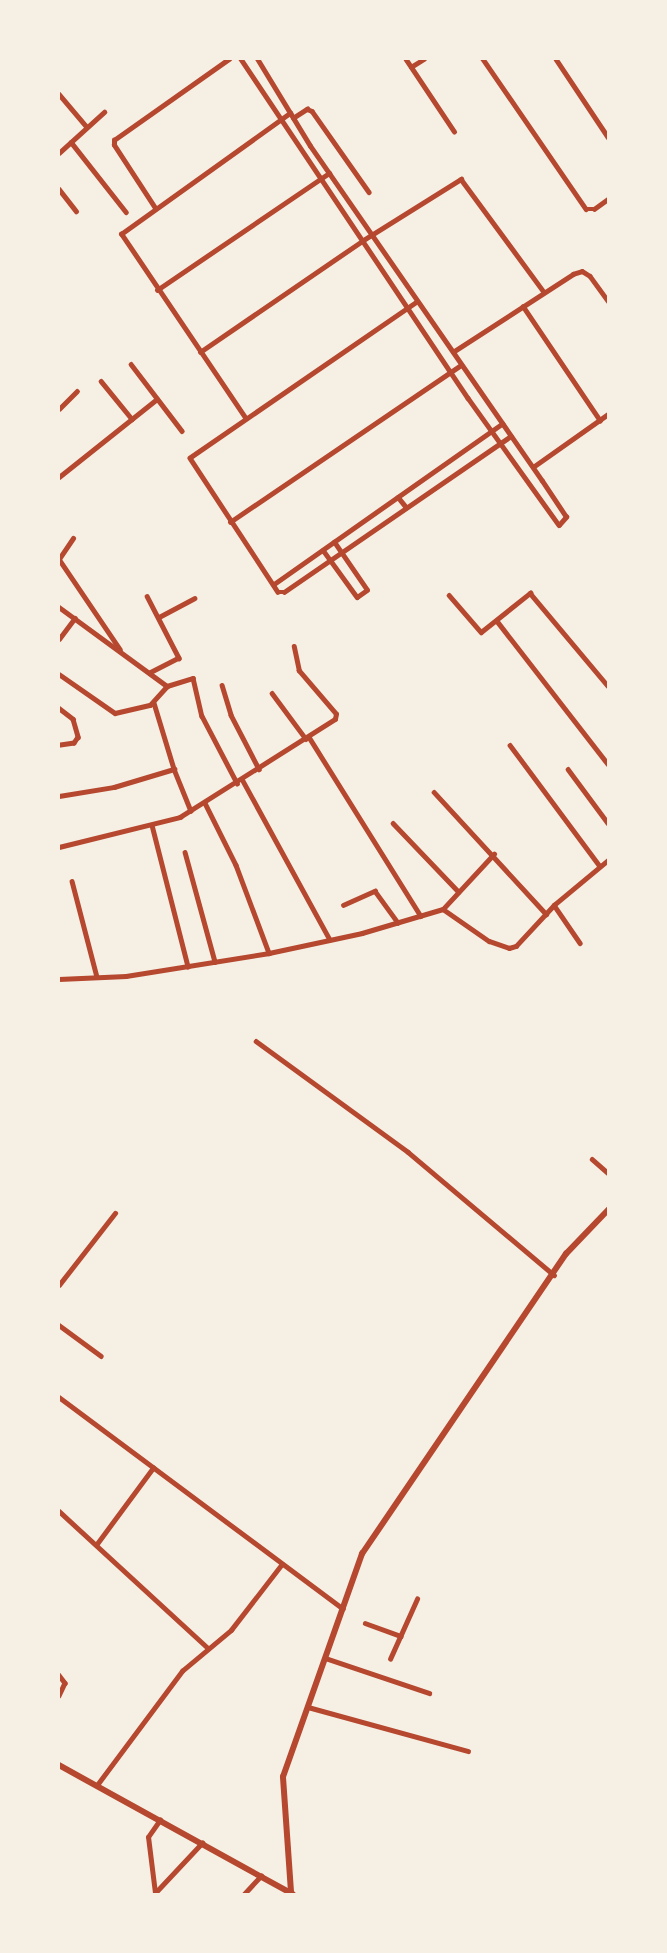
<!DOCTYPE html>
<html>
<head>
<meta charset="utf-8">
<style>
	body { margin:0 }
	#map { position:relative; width:667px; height:1953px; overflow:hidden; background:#f6efe4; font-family:Manrope,sans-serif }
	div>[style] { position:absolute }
	.minor>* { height:4.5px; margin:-2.25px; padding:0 2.25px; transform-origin:2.25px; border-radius:2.25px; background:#b5482f }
	.tertiary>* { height:5.5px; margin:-2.75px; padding:0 2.75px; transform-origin:2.75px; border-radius:2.75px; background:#b5482f }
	span { translate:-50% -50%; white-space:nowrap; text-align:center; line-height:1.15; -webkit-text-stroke:5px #f6efe4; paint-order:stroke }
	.frame { position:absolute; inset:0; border:60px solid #f6efe4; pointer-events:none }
</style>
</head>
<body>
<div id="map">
	<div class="minor">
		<i style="left:241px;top:59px;width:408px;rotate:56.2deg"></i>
		<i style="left:468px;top:398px;width:156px;rotate:54.4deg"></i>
		<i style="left:559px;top:525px;width:11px;rotate:-49deg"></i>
		<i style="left:566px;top:517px;width:43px;rotate:-123.7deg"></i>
		<i style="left:542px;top:481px;width:407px;rotate:-124.7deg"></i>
		<i style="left:310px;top:146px;width:102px;rotate:-121.3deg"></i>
		<i style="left:406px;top:59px;width:87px;rotate:56.3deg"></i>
		<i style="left:483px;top:59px;width:182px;rotate:55.5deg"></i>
		<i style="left:586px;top:209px;width:8px"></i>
		<i style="left:594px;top:209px;width:17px;rotate:-36deg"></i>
		<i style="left:556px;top:59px;width:94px;rotate:56.3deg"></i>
		<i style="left:411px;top:67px;width:15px;rotate:-32deg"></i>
		<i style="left:59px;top:94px;width:43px;rotate:49.7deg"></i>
		<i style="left:293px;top:118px;width:17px;rotate:-33deg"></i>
		<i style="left:307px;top:109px;width:5px;rotate:22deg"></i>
		<i style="left:312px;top:111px;width:99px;rotate:54.9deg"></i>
		<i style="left:71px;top:142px;width:89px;rotate:51.8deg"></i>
		<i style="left:59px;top:153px;width:61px;rotate:-42.3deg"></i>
		<i style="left:59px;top:189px;width:28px;rotate:52deg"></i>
		<i style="left:155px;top:208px;width:75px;rotate:-123.1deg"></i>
		<i style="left:114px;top:145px;width:5px;rotate:-90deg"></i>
		<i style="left:114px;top:140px;width:141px;rotate:-35.2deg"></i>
		<i style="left:157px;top:290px;width:208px;rotate:-34.2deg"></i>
		<i style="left:417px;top:302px;width:275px;rotate:145.5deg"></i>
		<i style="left:190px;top:458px;width:160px;rotate:56.7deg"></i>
		<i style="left:278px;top:592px;width:6px"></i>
		<i style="left:284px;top:592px;width:275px;rotate:-34.5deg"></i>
		<i style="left:523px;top:306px;width:138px;rotate:56deg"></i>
		<i style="left:200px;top:352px;width:196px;rotate:-34.4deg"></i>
		<i style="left:362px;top:241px;width:117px;rotate:-32.1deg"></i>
		<i style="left:461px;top:179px;width:140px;rotate:53.7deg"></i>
		<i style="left:453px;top:352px;width:143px;rotate:-33deg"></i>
		<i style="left:573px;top:274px;width:9px;rotate:-18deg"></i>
		<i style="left:582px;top:271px;width:9px;rotate:32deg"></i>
		<i style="left:590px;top:276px;width:31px;rotate:54deg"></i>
		<i style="left:131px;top:364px;width:84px;rotate:52.7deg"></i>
		<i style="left:101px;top:381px;width:49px;rotate:50.8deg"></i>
		<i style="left:59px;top:409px;width:25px;rotate:-45deg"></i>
		<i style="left:246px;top:419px;width:223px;rotate:-124deg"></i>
		<i style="left:121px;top:234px;width:208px;rotate:-35.6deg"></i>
		<i style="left:533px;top:467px;width:92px;rotate:-35.2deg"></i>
		<i style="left:59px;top:477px;width:125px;rotate:-38.5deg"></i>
		<i style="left:398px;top:497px;width:13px;rotate:51deg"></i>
		<i style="left:230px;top:522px;width:279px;rotate:-34.2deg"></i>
		<i style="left:323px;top:550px;width:58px;rotate:54.1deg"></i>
		<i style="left:357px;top:597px;width:12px;rotate:-35deg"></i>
		<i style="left:367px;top:590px;width:58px;rotate:-124.5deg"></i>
		<i style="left:59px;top:559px;width:109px;rotate:55.9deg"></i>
		<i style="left:59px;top:559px;width:25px;rotate:-56deg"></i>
		<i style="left:274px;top:584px;width:279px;rotate:-35.1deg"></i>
		<i style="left:449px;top:595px;width:49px;rotate:49.1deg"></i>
		<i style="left:481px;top:632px;width:63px;rotate:-38.5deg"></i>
		<i style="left:530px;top:593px;width:121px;rotate:50deg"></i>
		<i style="left:147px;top:596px;width:70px;rotate:62.7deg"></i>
		<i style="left:179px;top:658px;width:33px;rotate:153deg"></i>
		<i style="left:59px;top:607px;width:134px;rotate:36.2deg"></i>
		<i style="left:159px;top:617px;width:40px;rotate:-28deg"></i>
		<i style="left:497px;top:621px;width:181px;rotate:52.2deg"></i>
		<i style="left:59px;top:639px;width:26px;rotate:-53deg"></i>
		<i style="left:59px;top:674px;width:68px;rotate:34.9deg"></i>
		<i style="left:115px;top:713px;width:36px;rotate:-13deg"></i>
		<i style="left:150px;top:705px;width:25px;rotate:-48deg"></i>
		<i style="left:167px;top:686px;width:27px;rotate:-17deg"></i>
		<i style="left:193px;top:678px;width:39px;rotate:77deg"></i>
		<i style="left:202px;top:716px;width:76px;rotate:62.4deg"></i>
		<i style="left:222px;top:685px;width:31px;rotate:73deg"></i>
		<i style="left:231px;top:715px;width:61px;rotate:62.6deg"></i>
		<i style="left:272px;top:693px;width:57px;rotate:53.5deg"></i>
		<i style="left:154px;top:703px;width:69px;rotate:73.1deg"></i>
		<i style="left:174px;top:769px;width:45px;rotate:68deg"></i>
		<i style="left:59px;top:708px;width:18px;rotate:38deg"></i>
		<i style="left:73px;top:719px;width:19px;rotate:74deg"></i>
		<i style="left:78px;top:737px;width:7px;rotate:124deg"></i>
		<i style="left:74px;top:743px;width:15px;rotate:172deg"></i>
		<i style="left:309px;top:737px;width:211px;rotate:58deg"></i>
		<i style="left:510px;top:745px;width:149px;rotate:53.4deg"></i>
		<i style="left:568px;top:769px;width:67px;rotate:53.5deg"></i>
		<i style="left:242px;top:779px;width:183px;rotate:61.3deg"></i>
		<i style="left:434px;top:792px;width:166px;rotate:47.4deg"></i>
		<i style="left:59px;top:796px;width:56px;rotate:-9.3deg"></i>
		<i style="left:114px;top:787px;width:63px;rotate:-16.7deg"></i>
		<i style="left:205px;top:803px;width:69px;rotate:63.4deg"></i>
		<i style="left:236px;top:865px;width:94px;rotate:69.4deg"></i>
		<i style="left:393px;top:823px;width:95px;rotate:46.3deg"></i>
		<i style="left:152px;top:825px;width:146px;rotate:75.7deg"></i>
		<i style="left:59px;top:847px;width:125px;rotate:-13.9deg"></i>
		<i style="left:180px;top:817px;width:183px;rotate:-32.3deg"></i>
		<i style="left:335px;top:719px;width:5px;rotate:-79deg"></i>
		<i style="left:336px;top:714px;width:57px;rotate:-130.7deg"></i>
		<i style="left:299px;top:671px;width:25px;rotate:-102deg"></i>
		<i style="left:185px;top:852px;width:114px;rotate:74.7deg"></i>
		<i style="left:72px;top:881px;width:99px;rotate:75.4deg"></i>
		<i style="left:343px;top:905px;width:35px;rotate:-24deg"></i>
		<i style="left:375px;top:891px;width:39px;rotate:54deg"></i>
		<i style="left:554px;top:905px;width:46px;rotate:55.6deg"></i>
		<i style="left:443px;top:909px;width:75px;rotate:-47.2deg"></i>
		<i style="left:59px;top:979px;width:67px;rotate:-2.6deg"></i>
		<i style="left:126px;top:976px;width:145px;rotate:-9.1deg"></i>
		<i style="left:269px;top:953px;width:95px;rotate:-12.1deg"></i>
		<i style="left:362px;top:933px;width:84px;rotate:-16.5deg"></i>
		<i style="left:443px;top:909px;width:56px;rotate:34.8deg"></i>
		<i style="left:489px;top:941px;width:21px;rotate:19deg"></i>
		<i style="left:509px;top:948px;width:7px;rotate:-16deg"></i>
		<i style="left:516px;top:946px;width:56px;rotate:-47.2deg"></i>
		<i style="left:554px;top:905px;width:70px;rotate:-39.8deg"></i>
		<i style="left:256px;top:1041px;width:188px;rotate:36.1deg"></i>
		<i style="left:408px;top:1152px;width:191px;rotate:40.1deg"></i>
		<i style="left:592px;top:1159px;width:21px;rotate:41deg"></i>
		<i style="left:59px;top:1285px;width:91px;rotate:-52.1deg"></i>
		<i style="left:59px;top:1325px;width:52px;rotate:36.4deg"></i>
		<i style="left:59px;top:1397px;width:354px;rotate:36.7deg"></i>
		<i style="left:59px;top:1511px;width:202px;rotate:42.6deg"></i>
		<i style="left:96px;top:1545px;width:96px;rotate:-53.5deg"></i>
		<i style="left:365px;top:1623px;width:38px;rotate:20deg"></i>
		<i style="left:325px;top:1658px;width:110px;rotate:18.6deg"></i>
		<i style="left:390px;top:1659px;width:66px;rotate:-65.8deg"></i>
		<i style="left:59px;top:1675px;width:10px;rotate:53deg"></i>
		<i style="left:65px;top:1683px;width:14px;rotate:115deg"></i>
		<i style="left:308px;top:1707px;width:166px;rotate:15.4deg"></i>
		<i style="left:97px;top:1785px;width:142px;rotate:-53.3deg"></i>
		<i style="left:182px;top:1671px;width:64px;rotate:-39.9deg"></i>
		<i style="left:231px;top:1630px;width:83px;rotate:-52.3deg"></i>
		<i style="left:155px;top:1893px;width:56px;rotate:-97.1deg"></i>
		<i style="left:148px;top:1837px;width:21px;rotate:-55deg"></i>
		<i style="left:155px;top:1893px;width:69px;rotate:-46.8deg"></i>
		<i style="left:244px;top:1894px;width:25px;rotate:-47deg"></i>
	</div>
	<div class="tertiary">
		<i style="left:59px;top:1765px;width:267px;rotate:28.9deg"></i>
		<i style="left:291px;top:1892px;width:115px;rotate:-94deg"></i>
		<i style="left:283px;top:1777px;width:237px;rotate:-70.5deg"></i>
		<i style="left:362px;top:1554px;width:363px;rotate:-55.8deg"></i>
		<i style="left:566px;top:1254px;width:61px;rotate:-46.3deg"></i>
	</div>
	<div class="frame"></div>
</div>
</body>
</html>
